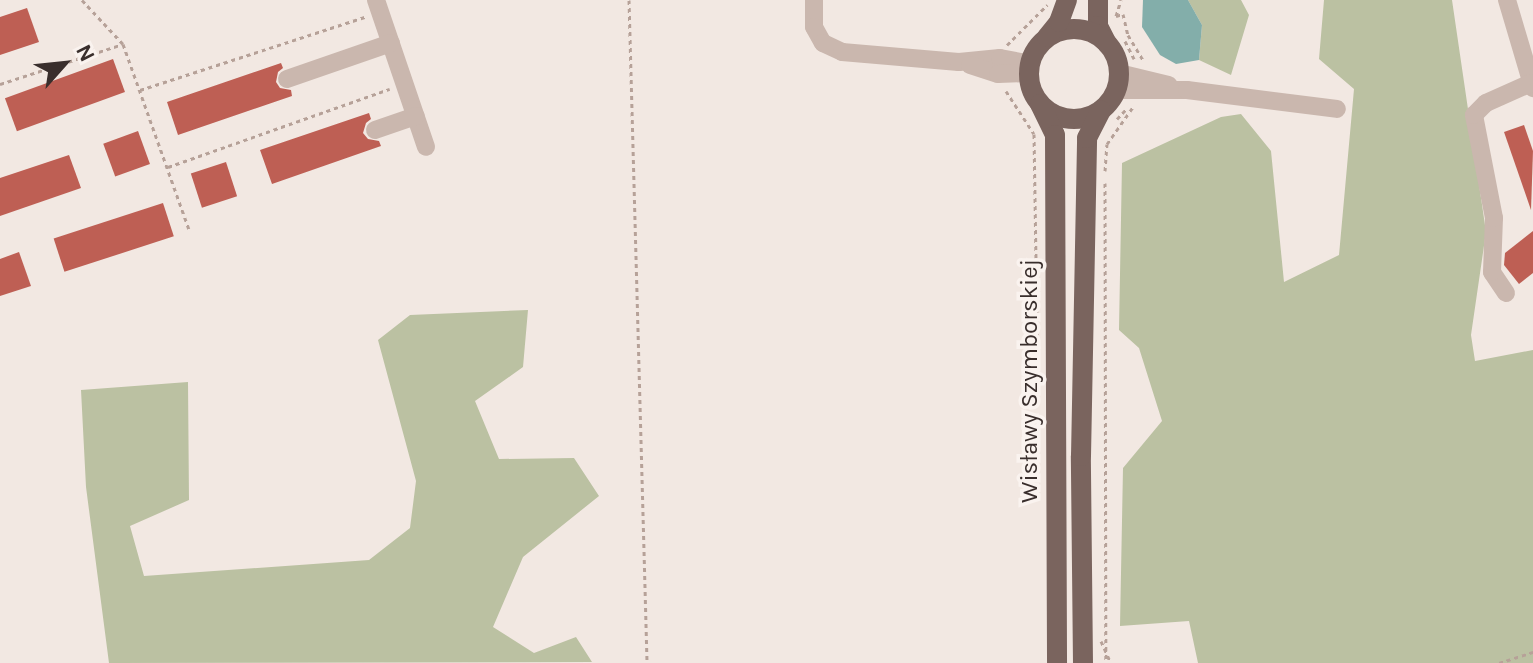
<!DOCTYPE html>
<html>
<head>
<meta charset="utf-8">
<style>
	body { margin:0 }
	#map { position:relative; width:1533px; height:663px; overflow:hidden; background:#f2e8e2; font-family:Karla,sans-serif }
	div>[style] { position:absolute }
	.green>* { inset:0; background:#bbc1a2 }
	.water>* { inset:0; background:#83aeaa }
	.building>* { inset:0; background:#be5f54; transform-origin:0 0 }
	.path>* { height:3px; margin-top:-1.5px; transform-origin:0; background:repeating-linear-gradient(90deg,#b6a198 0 4px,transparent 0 8px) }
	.minor>* { height:18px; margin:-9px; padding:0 9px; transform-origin:9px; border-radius:9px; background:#cab7ae }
	.major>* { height:20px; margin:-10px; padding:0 10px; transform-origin:10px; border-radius:10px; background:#7a645e }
	.major>.ring { margin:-10px; padding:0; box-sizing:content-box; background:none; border:20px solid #7a645e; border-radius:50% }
	span { translate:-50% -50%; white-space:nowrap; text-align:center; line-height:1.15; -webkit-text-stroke:7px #faf3ef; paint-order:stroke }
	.street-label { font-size:24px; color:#392e2c }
	.north { position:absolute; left:24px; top:24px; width:80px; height:80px; -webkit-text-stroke:6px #faf3ef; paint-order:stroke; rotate:63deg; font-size:22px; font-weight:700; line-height:32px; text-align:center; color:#392e2c }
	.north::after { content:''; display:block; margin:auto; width:28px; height:36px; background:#392e2c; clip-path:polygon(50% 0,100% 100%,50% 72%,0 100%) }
</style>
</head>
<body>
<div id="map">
	<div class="green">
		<i style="clip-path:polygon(1188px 0,1241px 0,1249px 15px,1231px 75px,1199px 60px,1202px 25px)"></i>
		<i style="clip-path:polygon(1324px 0,1452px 0,1486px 232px,1471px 335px,1475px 361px,1533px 350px,1533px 663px,1198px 663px,1189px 621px,1120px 626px,1123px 468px,1162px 421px,1139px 348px,1119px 330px,1122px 163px,1221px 117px,1241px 114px,1271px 151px,1284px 282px,1339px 255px,1354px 89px,1319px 59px)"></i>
		<i style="clip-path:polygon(528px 310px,523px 367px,475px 401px,499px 459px,574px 458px,599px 496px,523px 557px,493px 627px,534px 653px,576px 637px,592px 662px,109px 663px,86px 487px,81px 390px,188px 382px,189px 500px,130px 526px,144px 576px,369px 560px,410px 528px,416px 481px,378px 340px,410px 315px)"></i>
	</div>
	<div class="water">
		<i style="clip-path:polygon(1143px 0,1188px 0,1202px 25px,1199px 60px,1176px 64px,1160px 55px,1142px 27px)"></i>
	</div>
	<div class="building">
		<i style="clip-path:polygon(27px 8px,39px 42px,0 55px,0 17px)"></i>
		<i style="left:113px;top:59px;width:35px;height:115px;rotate:70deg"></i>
		<i style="clip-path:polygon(281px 63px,283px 68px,278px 72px,276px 82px,280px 88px,291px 90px,292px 96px,178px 135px,167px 102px)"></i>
		<i style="clip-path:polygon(369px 113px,371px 119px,366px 123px,363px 133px,368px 139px,379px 141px,381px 146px,272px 184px,260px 150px)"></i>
		<i style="clip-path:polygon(1524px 125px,1533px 151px,1531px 210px,1504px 132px)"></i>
		<i style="left:138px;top:131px;width:35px;height:37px;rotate:70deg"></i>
		<i style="clip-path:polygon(69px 155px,81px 188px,0 216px,0 178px)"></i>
		<i style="left:226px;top:162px;width:36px;height:37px;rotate:72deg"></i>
		<i style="left:163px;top:203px;width:35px;height:115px;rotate:72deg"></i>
		<i style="clip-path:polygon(1533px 231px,1533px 273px,1519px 284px,1504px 265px,1505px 253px)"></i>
		<i style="clip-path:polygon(19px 252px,31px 286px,0 296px,0 259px)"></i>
	</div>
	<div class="path">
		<i style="left:82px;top:0;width:60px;rotate:47deg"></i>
		<i style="left:123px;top:44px;width:196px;rotate:70.4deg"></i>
		<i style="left:629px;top:0;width:663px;rotate:88.44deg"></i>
		<i style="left:1116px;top:16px;width:17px;rotate:-73deg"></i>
		<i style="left:1116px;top:16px;width:7px;rotate:-16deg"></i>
		<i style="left:1123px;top:14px;width:22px;rotate:77deg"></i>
		<i style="left:1128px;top:35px;width:31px;rotate:59deg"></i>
		<i style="left:1125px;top:41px;width:20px;rotate:63deg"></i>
		<i style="left:1007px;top:45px;width:57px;rotate:-45deg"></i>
		<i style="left:0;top:84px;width:129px;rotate:-18deg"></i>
		<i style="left:140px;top:90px;width:237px;rotate:-18deg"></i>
		<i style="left:1006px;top:91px;width:51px;rotate:56.9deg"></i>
		<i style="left:1034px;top:134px;width:201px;rotate:89.1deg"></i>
		<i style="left:1117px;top:119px;width:16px;rotate:-47deg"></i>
		<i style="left:168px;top:167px;width:235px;rotate:-19.4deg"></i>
		<i style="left:1105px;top:171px;width:27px;rotate:-86deg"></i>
		<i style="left:1107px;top:144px;width:45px;rotate:-54.9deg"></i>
		<i style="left:1105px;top:183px;width:480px;rotate:89.9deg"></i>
		<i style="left:1101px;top:641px;width:24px;rotate:66deg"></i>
		<i style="left:1499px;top:663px;width:36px;rotate:-18deg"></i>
	</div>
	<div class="minor">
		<i style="left:376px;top:0;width:155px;rotate:71.2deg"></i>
		<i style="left:814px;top:0;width:27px;rotate:90deg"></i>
		<i style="left:814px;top:27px;width:18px;rotate:61deg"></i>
		<i style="left:823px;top:43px;width:21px;rotate:25deg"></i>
		<i style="left:842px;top:52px;width:117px;rotate:4.9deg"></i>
		<i style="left:959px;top:62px;width:41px;rotate:-5.6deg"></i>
		<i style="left:1000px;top:58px;width:31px;rotate:11deg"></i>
		<i style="left:1507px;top:0;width:92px;rotate:73.5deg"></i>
		<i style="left:970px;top:65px;width:29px;rotate:18deg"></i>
		<i style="left:998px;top:74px;width:31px;rotate:-2deg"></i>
		<i style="left:1119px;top:73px;width:51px;rotate:13.5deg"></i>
		<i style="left:287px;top:79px;width:110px;rotate:-19.1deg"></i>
		<i style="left:1116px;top:90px;width:71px"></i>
		<i style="left:1187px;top:90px;width:151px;rotate:7.2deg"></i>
		<i style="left:375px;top:130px;width:43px;rotate:-18.9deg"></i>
		<i style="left:1506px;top:293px;width:25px;rotate:-124deg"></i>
		<i style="left:1492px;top:272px;width:54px;rotate:-87.9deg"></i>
		<i style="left:1494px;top:218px;width:105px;rotate:-101deg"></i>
		<i style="left:1474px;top:115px;width:17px;rotate:-45deg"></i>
		<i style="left:1486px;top:103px;width:49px;rotate:-24deg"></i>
	</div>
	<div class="major">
		<i style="left:1098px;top:0;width:26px;rotate:90deg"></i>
		<i style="left:1098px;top:26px;width:20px;rotate:63deg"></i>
		<i class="ring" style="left:1029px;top:29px;width:70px;height:70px"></i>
		<i style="left:1047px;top:37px;width:19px;rotate:-51deg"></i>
		<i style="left:1059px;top:22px;width:23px;rotate:-70deg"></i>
		<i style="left:1040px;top:104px;width:34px;rotate:64deg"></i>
		<i style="left:1055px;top:135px;width:528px;rotate:89.78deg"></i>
		<i style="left:1083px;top:663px;width:207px;rotate:-90.6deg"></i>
		<i style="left:1081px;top:456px;width:318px;rotate:-88.9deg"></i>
		<i style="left:1087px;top:138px;width:31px;rotate:-63deg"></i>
	</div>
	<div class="street-label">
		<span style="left:1030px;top:381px;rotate:-90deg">Wisławy Szymborskiej</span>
	</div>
	<div class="north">N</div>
</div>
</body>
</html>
